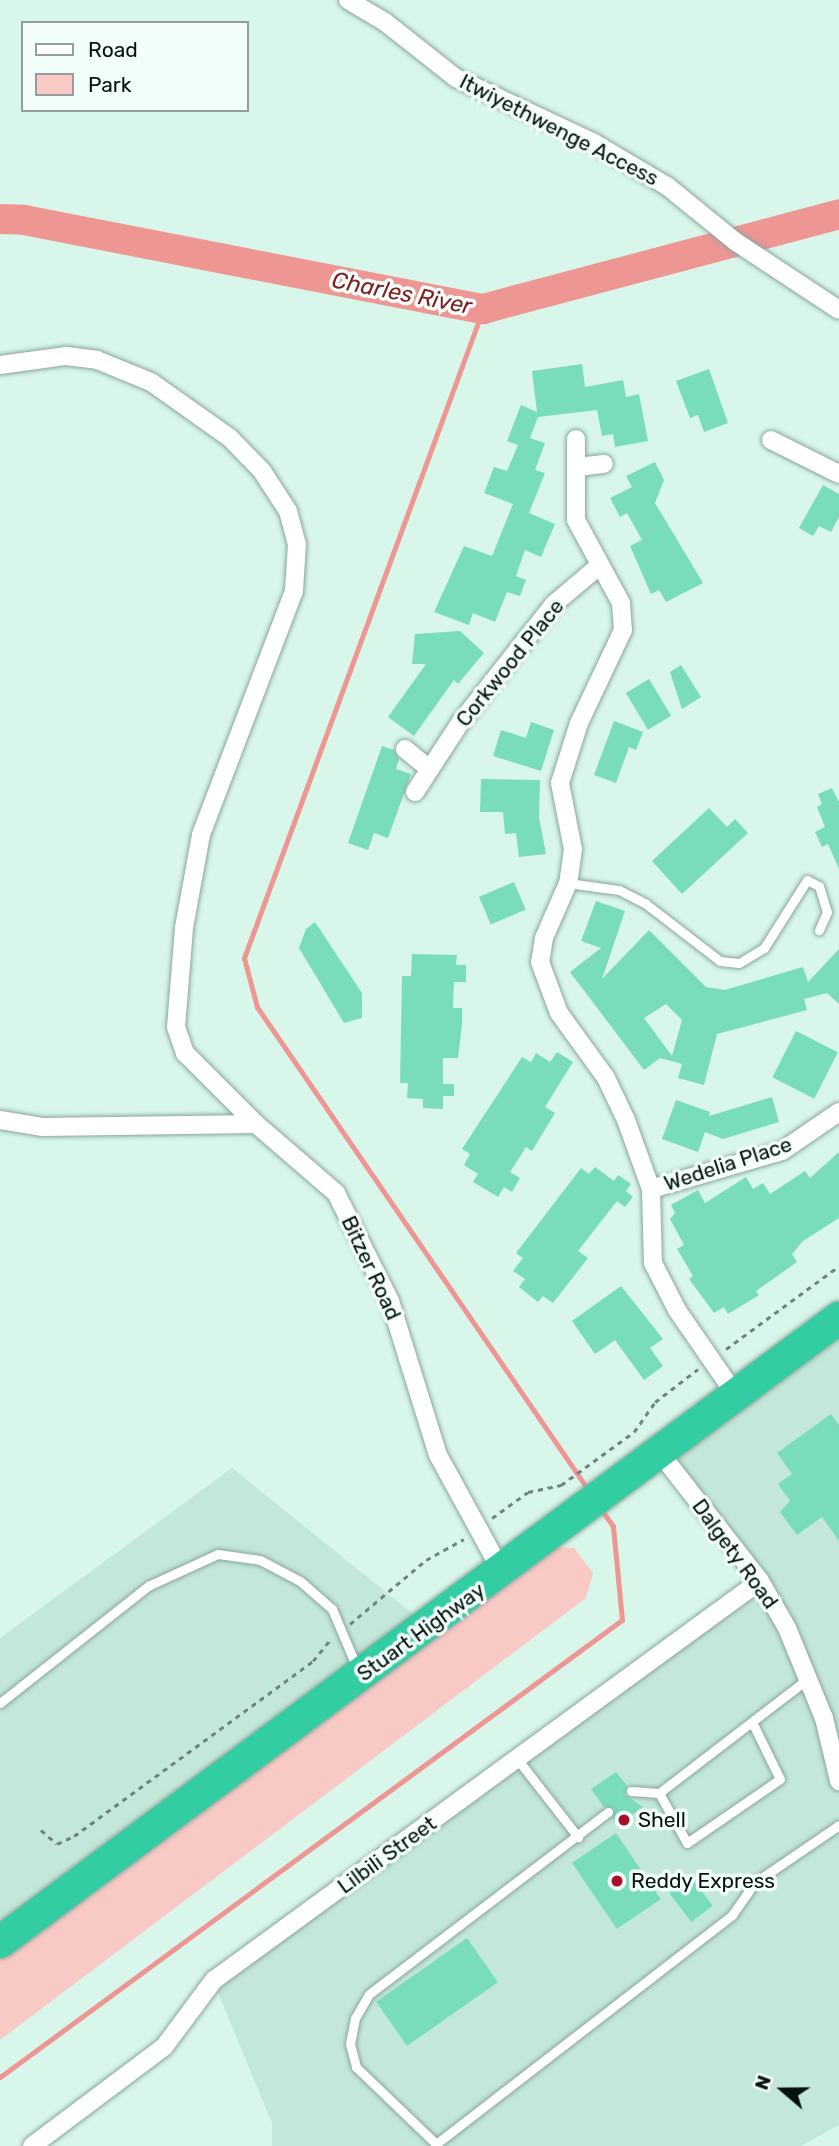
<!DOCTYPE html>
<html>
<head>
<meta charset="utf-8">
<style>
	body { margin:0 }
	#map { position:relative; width:839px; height:2146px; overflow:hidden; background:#d8f6ea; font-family:Rubik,sans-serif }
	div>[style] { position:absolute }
	.built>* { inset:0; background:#c3e8da }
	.green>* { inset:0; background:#f9c9c6 }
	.stream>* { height:5px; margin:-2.5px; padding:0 2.5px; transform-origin:2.5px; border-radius:2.5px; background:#ee9694 }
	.river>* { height:30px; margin:-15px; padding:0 15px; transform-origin:15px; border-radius:15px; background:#ee9694 }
	.building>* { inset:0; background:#79ddbb; transform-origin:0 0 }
	.path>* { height:2.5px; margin-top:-1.25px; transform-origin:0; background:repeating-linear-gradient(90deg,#70847d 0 5px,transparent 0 10px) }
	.roads { filter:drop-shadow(0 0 2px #8aa69b) drop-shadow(0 0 2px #8aa69b) }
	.lane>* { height:9px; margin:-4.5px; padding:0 4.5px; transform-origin:4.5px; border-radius:4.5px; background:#fff }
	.street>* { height:18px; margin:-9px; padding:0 9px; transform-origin:9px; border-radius:9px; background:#fff }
	.highway>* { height:32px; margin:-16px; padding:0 16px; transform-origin:16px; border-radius:16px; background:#33cda4 }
	.dots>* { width:19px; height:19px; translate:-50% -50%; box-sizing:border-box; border:4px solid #f2fef9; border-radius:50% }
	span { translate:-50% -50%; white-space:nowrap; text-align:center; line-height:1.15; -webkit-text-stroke:7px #f2fef9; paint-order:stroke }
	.street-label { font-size:21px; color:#07110e }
	.poi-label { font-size:21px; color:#07110e }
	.left { translate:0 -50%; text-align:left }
	.water-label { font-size:23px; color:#821c25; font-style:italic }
	.legend { position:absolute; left:21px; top:21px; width:228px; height:91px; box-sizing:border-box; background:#f2fef9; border:2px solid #949f9b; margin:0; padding:9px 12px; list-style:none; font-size:21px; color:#07110e }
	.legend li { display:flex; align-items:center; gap:14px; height:35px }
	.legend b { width:35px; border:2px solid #949f9b }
	.north { position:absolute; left:748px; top:2055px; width:70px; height:70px; -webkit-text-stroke:5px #f2fef9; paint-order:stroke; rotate:290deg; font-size:19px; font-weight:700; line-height:28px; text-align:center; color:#07110e }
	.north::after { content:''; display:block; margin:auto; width:24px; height:32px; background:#07110e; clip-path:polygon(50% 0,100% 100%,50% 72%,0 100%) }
</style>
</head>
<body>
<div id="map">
	<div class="built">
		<i style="clip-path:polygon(839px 1318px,839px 2125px,801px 2146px,272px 2146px,272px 2123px,214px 1983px,760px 1582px,660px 1453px)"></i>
		<i style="clip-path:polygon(232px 1468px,428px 1626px,0 1942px,0 1638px)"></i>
	</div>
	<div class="green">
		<i style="clip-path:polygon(537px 1546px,574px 1548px,593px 1573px,586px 1598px,0 2040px,0 1942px)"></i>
	</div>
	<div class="stream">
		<i style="left:483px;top:309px;width:692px;rotate:110.22deg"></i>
		<i style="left:244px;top:958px;width:51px;rotate:75.1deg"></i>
		<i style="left:257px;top:1007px;width:587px;rotate:55.55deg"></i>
		<i style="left:0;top:2077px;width:772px;rotate:-36.31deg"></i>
		<i style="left:622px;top:1620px;width:94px;rotate:-95.5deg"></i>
		<i style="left:613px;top:1526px;width:22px;rotate:-126deg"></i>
	</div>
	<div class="river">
		<i style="left:0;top:219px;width:24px;rotate:2deg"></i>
		<i style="left:24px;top:220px;width:468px;rotate:11deg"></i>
		<i style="left:483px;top:309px;width:368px;rotate:-14.9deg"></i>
	</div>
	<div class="building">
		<i style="clip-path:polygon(582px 364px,585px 387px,623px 380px,626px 397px,639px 394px,648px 441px,615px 447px,613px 434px,602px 436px,597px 410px,538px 417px,530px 438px,545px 443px,535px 470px,545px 473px,529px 513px,555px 524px,541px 557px,525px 550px,516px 576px,526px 580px,520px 596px,507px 592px,495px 622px,473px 613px,469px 625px,434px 612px,464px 546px,492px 556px,513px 504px,484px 493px,494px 467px,507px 471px,518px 445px,507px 441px,521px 405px,537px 412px,532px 371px)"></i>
		<i style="clip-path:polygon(709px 369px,728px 423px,704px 432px,698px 415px,690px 418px,676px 381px)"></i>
		<i style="clip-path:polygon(655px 462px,664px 480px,655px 503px,703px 583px,666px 602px,659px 590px,651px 594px,630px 546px,642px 540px,627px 513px,620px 517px,610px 498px,632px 487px,626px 476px)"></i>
		<i style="clip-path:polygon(823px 485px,839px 494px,839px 517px,831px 532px,819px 526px,813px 536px,799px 528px)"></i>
		<i style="clip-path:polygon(460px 631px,484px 653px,458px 684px,454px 680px,414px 736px,388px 717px,426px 664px,412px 664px,415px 634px)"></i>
		<i style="clip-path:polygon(681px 665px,701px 697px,682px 709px,670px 672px)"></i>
		<i style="left:649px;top:679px;width:43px;height:27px;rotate:59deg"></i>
		<i style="clip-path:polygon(614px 721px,643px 732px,636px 750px,629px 747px,616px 783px,594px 775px)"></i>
		<i style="clip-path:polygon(531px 722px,554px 730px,541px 771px,493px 756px,501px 730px,526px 738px)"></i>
		<i style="clip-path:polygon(382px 746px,394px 750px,399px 759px,396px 769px,411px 774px,388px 838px,374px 833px,368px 850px,348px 843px)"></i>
		<i style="clip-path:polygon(481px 779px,540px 780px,539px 817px,546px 854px,519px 857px,516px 833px,505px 834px,503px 812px,480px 812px)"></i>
		<i style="clip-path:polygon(832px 788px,839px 802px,839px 869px,828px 844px,822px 847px,815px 832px,825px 827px,817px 807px,822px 804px,818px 794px)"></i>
		<i style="clip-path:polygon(709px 808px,727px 827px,735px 819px,748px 833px,682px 894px,652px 861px)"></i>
		<i style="left:514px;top:882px;width:30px;height:38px;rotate:67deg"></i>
		<i style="clip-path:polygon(evenodd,596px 901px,625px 911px,602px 979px,649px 930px,706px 987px,725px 990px,803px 967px,808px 982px,839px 949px,839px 1004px,827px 993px,804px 999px,807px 1010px,717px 1034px,704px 1085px,678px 1078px,682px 1064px,660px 1058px,644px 1070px,570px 972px,601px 948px,581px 941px,596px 901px,666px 1004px,682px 1020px,672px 1056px,644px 1018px,666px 1004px)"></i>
		<i style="clip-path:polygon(315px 922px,362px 993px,362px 1018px,344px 1023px,299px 948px,306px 929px)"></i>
		<i style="clip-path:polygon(412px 954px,457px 955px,456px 965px,466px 965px,466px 982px,454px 982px,453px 1008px,462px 1008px,462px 1025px,458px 1058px,443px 1058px,443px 1084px,454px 1084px,454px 1096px,443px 1096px,443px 1109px,423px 1108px,423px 1099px,407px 1098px,408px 1083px,400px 1083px,402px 976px,411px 976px)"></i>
		<i style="left:796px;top:1031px;width:47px;height:52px;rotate:27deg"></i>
		<i style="clip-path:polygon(557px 1052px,573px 1062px,545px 1107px,555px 1113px,532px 1151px,526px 1147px,510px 1172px,520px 1178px,512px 1192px,504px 1187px,498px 1197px,473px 1182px,478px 1174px,464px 1165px,470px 1154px,462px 1149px,522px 1057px,531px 1062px,536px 1053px,550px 1062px)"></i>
		<i style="clip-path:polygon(772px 1097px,779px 1122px,723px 1139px,705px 1132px,698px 1152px,662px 1139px,676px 1100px,710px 1112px,709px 1116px)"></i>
		<i style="clip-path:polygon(839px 1152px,839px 1218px,803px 1241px,792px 1254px,797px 1262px,756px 1291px,759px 1295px,728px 1314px,724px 1307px,714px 1313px,689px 1279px,693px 1276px,677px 1249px,684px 1245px,670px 1219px,675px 1213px,671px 1205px,698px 1190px,705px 1203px,746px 1177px,753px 1189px,763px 1183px,770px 1194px,805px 1171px,810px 1178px)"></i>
		<i style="clip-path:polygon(595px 1167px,614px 1181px,618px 1175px,631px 1184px,626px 1191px,633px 1197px,625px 1207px,617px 1201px,578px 1251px,588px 1258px,553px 1303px,543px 1296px,538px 1302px,519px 1287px,525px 1279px,513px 1271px,523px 1258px,516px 1253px,581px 1168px,589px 1174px)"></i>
		<i style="clip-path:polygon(621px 1286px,663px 1339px,650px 1348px,663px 1366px,644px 1380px,615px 1340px,595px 1354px,572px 1321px)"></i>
		<i style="clip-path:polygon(831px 1414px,839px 1425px,839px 1541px,822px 1517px,797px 1535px,780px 1512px,790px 1501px,778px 1484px,792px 1474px,777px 1453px)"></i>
		<i style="clip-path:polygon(616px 1772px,627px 1786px,625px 1795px,643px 1807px,617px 1826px,612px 1818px,614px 1808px,604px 1807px,591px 1789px)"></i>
		<i style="left:616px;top:1833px;width:80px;height:53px;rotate:56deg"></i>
		<i style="left:691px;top:1877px;width:36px;height:27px;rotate:53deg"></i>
		<i style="left:467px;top:1938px;width:54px;height:111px;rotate:55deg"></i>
	</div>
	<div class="path">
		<i style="left:726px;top:1349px;width:140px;rotate:-36.3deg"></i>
		<i style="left:492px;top:1518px;width:44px;rotate:-35.8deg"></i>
		<i style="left:528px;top:1492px;width:34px;rotate:-12deg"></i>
		<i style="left:561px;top:1485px;width:90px;rotate:-36deg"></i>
		<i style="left:634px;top:1432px;width:37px;rotate:-55deg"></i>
		<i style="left:655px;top:1402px;width:54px;rotate:-37.5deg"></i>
		<i style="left:350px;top:1624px;width:99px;rotate:-40.1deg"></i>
		<i style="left:426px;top:1560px;width:43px;rotate:-28.9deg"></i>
		<i style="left:41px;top:1830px;width:21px;rotate:41deg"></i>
		<i style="left:57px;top:1844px;width:19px;rotate:-25deg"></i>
		<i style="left:74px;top:1836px;width:296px;rotate:-36.2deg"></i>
		<i style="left:313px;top:1661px;width:28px;rotate:-51deg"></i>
	</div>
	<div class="roads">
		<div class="lane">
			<i style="left:568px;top:883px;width:51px;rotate:7.8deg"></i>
			<i style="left:619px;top:890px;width:30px;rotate:27deg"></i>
			<i style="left:646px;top:904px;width:93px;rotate:37.6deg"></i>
			<i style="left:720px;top:961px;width:19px;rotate:6deg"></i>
			<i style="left:739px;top:963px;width:29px;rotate:-31deg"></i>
			<i style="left:764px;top:948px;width:80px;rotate:-57.7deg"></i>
			<i style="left:807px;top:880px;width:13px;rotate:27deg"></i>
			<i style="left:819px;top:886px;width:27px;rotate:73deg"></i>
			<i style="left:827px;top:912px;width:20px;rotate:114deg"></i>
			<i style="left:0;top:1703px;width:189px;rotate:-38.3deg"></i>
			<i style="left:148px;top:1586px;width:77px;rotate:-24.6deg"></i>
			<i style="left:218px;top:1554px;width:42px;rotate:8.1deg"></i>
			<i style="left:260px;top:1560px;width:45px;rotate:27.7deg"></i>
			<i style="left:300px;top:1581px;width:43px;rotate:41.2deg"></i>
			<i style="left:332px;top:1609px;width:64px;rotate:67deg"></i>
			<i style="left:753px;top:1724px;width:61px;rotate:63.9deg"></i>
			<i style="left:780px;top:1779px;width:113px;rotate:145.5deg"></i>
			<i style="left:687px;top:1843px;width:57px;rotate:-119.2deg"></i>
			<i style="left:659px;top:1793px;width:189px;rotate:-37.5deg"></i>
			<i style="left:518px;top:1760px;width:98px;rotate:52.1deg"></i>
			<i style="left:631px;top:1791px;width:28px;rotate:4deg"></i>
			<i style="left:608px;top:1812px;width:300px;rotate:142.7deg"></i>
			<i style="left:369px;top:1994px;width:28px;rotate:120deg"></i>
			<i style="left:355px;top:2018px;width:26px;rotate:101deg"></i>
			<i style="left:350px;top:2044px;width:24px;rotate:75deg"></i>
			<i style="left:356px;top:2067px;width:111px;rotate:43.9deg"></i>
			<i style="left:436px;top:2144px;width:374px;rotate:-37.7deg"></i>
			<i style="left:732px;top:1915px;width:39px;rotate:-55deg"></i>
			<i style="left:754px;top:1883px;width:103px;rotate:-34.3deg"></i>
		</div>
		<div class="street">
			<i style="left:348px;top:0;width:43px;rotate:30.7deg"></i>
			<i style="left:385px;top:22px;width:90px;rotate:38.3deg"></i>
			<i style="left:456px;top:78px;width:153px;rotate:25.2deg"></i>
			<i style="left:594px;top:143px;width:85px;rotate:30.5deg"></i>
			<i style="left:667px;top:186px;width:89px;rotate:39.1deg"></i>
			<i style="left:736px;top:242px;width:123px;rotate:33.4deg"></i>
			<i style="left:0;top:365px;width:67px;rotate:-7.8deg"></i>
			<i style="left:66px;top:356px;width:31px;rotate:7deg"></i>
			<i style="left:97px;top:360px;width:58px;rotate:22.2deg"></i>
			<i style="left:151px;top:382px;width:97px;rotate:35.3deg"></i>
			<i style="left:230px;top:438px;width:46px;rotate:45.9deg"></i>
			<i style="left:262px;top:471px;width:48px;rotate:57deg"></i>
			<i style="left:288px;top:511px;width:34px;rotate:75deg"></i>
			<i style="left:297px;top:544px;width:47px;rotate:93.7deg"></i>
			<i style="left:294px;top:591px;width:261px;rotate:110.9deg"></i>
			<i style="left:201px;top:835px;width:95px;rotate:100.4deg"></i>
			<i style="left:184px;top:928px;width:99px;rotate:94.6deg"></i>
			<i style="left:176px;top:1027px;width:28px;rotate:71deg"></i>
			<i style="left:185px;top:1053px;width:100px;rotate:45deg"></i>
			<i style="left:256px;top:1124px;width:106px;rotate:40.8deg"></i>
			<i style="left:336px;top:1193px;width:121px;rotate:63.4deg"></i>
			<i style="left:390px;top:1301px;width:161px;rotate:72.7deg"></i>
			<i style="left:438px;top:1455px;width:133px;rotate:61.3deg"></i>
			<i style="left:576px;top:439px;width:81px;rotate:90deg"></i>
			<i style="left:576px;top:520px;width:94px;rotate:61.5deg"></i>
			<i style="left:621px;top:603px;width:27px;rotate:86deg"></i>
			<i style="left:623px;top:630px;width:103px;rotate:115.3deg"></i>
			<i style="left:579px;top:723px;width:63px;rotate:107.6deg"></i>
			<i style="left:560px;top:783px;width:67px;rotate:78.9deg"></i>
			<i style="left:573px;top:849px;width:34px;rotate:98deg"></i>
			<i style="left:568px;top:883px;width:60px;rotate:113.6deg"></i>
			<i style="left:544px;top:938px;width:24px;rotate:99deg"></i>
			<i style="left:540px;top:962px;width:54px;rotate:69.6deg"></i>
			<i style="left:559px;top:1013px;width:80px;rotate:54.1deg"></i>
			<i style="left:606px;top:1078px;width:47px;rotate:64.5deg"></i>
			<i style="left:626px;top:1120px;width:73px;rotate:70.1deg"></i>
			<i style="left:651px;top:1189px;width:74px;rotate:88.5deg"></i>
			<i style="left:653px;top:1263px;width:53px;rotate:62.9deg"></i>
			<i style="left:677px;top:1310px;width:106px;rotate:55.4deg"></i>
			<i style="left:771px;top:440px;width:76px;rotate:26.6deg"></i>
			<i style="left:578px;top:467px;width:26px;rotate:-7deg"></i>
			<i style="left:405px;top:749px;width:32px;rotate:39deg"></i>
			<i style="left:415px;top:792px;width:82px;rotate:-56.9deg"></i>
			<i style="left:460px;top:723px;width:152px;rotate:-51.7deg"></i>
			<i style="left:554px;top:604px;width:59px;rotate:-40.2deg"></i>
			<i style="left:0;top:1120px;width:44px;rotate:9.2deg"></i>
			<i style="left:43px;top:1127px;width:213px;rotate:-0.8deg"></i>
			<i style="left:651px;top:1189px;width:136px;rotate:-16.2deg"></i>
			<i style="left:782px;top:1151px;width:69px;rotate:-34.4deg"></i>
			<i style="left:660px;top:1453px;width:162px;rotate:52deg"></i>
			<i style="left:760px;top:1581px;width:54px;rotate:60.1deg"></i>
			<i style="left:787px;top:1628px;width:97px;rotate:67.7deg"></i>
			<i style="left:824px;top:1718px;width:65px;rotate:76.6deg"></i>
			<i style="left:32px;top:2146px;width:165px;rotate:-36.9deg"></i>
			<i style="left:164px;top:2047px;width:84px;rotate:-53.3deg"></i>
			<i style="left:214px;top:1980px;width:676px;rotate:-36.16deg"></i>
		</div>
		<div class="highway">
			<i style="left:0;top:1942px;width:1046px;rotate:-36.64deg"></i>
		</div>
	</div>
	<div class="dots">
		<i style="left:624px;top:1820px;background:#a81029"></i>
		<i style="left:617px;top:1881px;background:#a81029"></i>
	</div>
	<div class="street-label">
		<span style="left:559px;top:130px;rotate:27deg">Itwiyethwenge Access</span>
		<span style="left:510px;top:663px;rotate:-51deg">Corkwood Place</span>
		<span style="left:728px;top:1164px;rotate:-18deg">Wedelia Place</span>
		<span style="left:371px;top:1268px;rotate:65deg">Bitzer Road</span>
		<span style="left:735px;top:1554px;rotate:54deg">Dalgety Road</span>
		<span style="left:421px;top:1632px;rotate:-36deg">Stuart Highway</span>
		<span style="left:387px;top:1855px;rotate:-36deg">Lilbili Street</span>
	</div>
	<div class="poi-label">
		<span class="left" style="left:638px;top:1820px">Shell</span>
		<span class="left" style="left:631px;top:1881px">Reddy Express</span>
	</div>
	<div class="water-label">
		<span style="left:402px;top:293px;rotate:11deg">Charles River</span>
	</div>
	<ul class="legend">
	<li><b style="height:9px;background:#fff"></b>Road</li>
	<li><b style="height:19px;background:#f9c9c6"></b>Park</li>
	</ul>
	<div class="north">N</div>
</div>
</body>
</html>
